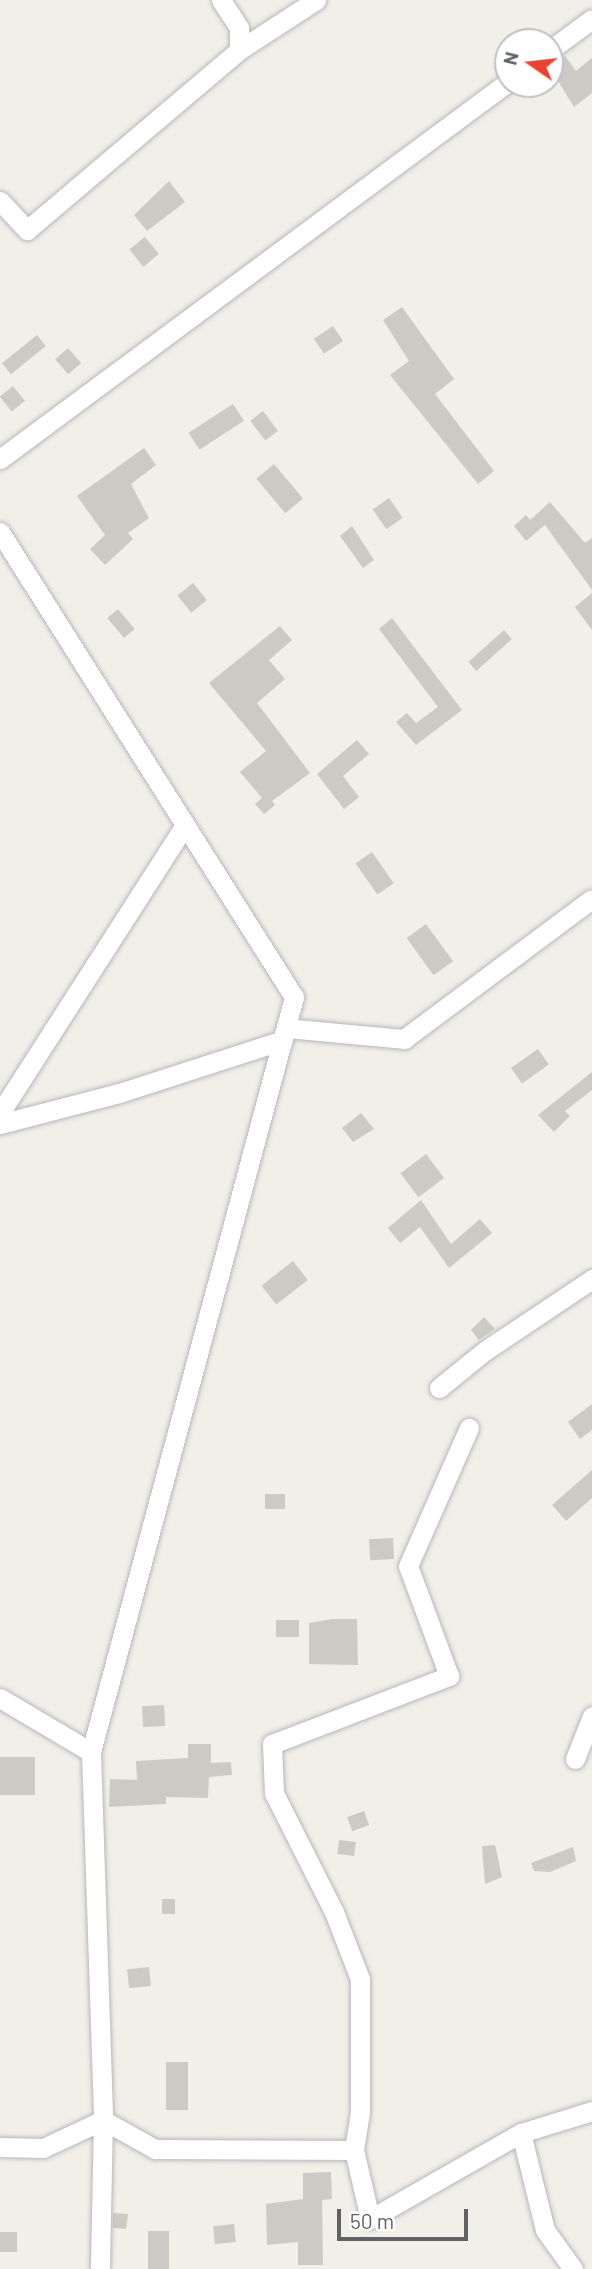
<!DOCTYPE html>
<html>
<head>
<meta charset="utf-8">
<style>
	body { margin:0 }
	#map { position:relative; width:592px; height:2269px; overflow:hidden; background:#f1efe8; font-family:Barlow,sans-serif }
	div>[style] { position:absolute }
	.building>* { inset:0; background:#cccac5; transform-origin:0 0 }
	.roads { filter:drop-shadow(0 0 2px #b5b8bc) drop-shadow(0 0 2px #b5b8bc) }
	.minor>* { height:19px; margin:-9.5px; padding:0 9.5px; transform-origin:9.5px; border-radius:9.5px; background:#fff }
	span { translate:-50% -50%; white-space:nowrap; text-align:center; line-height:1.15; -webkit-text-stroke:5px #fff; paint-order:stroke }
	.north { position:absolute; left:494px; top:28px; width:70px; height:70px; box-sizing:border-box; background:#fff; border:2px solid #bfc1c3; border-radius:50%; rotate:284deg; font-size:19px; font-weight:700; line-height:28px; text-align:center; color:#5f6368 }
	.north::after { content:''; display:block; margin:auto; width:24px; height:32px; background:#ea4335; clip-path:polygon(50% 0,100% 100%,50% 72%,0 100%) }
	.scale { position:absolute; left:337px; top:2209px; width:131px; height:32px; box-sizing:border-box; border:4px solid #5f6368; border-top:0; padding-left:9px; font-size:21px; line-height:24px; white-space:nowrap; color:#5f6368; -webkit-text-stroke:5px #fff; paint-order:stroke }
</style>
</head>
<body>
<div id="map">
	<div class="building">
		<i style="clip-path:polygon(565px 56px,576px 71px,592px 58px,592px 93px,574px 107px,550px 68px)"></i>
		<i style="clip-path:polygon(169px 181px,185px 202px,147px 231px,134px 215px)"></i>
		<i style="left:145px;top:237px;width:22px;height:20px;rotate:51deg"></i>
		<i style="clip-path:polygon(402px 307px,454px 379px,435px 394px,494px 471px,478px 484px,390px 375px,409px 361px,383px 320px)"></i>
		<i style="left:333px;top:326px;width:18px;height:23px;rotate:56deg"></i>
		<i style="left:37px;top:335px;width:14px;height:45px;rotate:51deg"></i>
		<i style="left:68px;top:348px;width:20px;height:17px;rotate:49deg"></i>
		<i style="left:13px;top:386px;width:19px;height:17px;rotate:51deg"></i>
		<i style="left:233px;top:404px;width:20px;height:53px;rotate:57deg"></i>
		<i style="left:263px;top:411px;width:25px;height:16px;rotate:53deg"></i>
		<i style="clip-path:polygon(144px 448px,156px 465px,131px 484px,149px 518px,128px 533px,133px 539px,105px 565px,90px 549px,105px 535px,77px 496px)"></i>
		<i style="left:274px;top:464px;width:45px;height:23px;rotate:50deg"></i>
		<i style="left:389px;top:498px;width:24px;height:20px;rotate:55deg"></i>
		<i style="clip-path:polygon(550px 502px,585px 543px,592px 538px,592px 590px,545px 525px,526px 541px,514px 526px,526px 515px,530px 520px)"></i>
		<i style="clip-path:polygon(352px 526px,374px 560px,363px 568px,340px 536px)"></i>
		<i style="left:193px;top:583px;width:22px;height:20px;rotate:51deg"></i>
		<i style="clip-path:polygon(592px 593px,592px 630px,575px 607px)"></i>
		<i style="left:118px;top:609px;width:26px;height:14px;rotate:50deg"></i>
		<i style="clip-path:polygon(392px 618px,462px 710px,416px 745px,396px 722px,407px 713px,416px 723px,438px 707px,379px 629px)"></i>
		<i style="clip-path:polygon(280px 626px,292px 640px,269px 660px,285px 679px,257px 703px,310px 773px,272px 801px,275px 805px,264px 814px,255px 804px,262px 798px,240px 772px,266px 751px,209px 683px)"></i>
		<i style="left:504px;top:630px;width:12px;height:48px;rotate:48deg"></i>
		<i style="clip-path:polygon(357px 740px,369px 754px,343px 776px,359px 797px,344px 809px,317px 774px)"></i>
		<i style="left:372px;top:852px;width:38px;height:20px;rotate:55deg"></i>
		<i style="left:426px;top:924px;width:46px;height:24px;rotate:54deg"></i>
		<i style="left:538px;top:1049px;width:19px;height:33px;rotate:55deg"></i>
		<i style="clip-path:polygon(592px 1072px,592px 1090px,565px 1111px,570px 1116px,554px 1132px,538px 1115px)"></i>
		<i style="clip-path:polygon(361px 1113px,374px 1129px,353px 1142px,342px 1128px)"></i>
		<i style="left:426px;top:1154px;width:30px;height:32px;rotate:53deg"></i>
		<i style="clip-path:polygon(421px 1200px,451px 1244px,480px 1219px,492px 1233px,449px 1268px,420px 1227px,400px 1243px,388px 1228px)"></i>
		<i style="left:293px;top:1261px;width:24px;height:40px;rotate:52deg"></i>
		<i style="clip-path:polygon(484px 1317px,495px 1329px,479px 1340px,471px 1330px)"></i>
		<i style="clip-path:polygon(592px 1404px,592px 1430px,580px 1439px,568px 1422px)"></i>
		<i style="clip-path:polygon(592px 1470px,592px 1498px,566px 1521px,552px 1505px)"></i>
		<i style="left:285px;top:1494px;width:15px;height:20px;rotate:90deg"></i>
		<i style="left:393px;top:1538px;width:21px;height:24px;rotate:87deg"></i>
		<i style="clip-path:polygon(333px 1619px,357px 1619px,358px 1665px,309px 1664px,309px 1623px)"></i>
		<i style="left:276px;top:1620px;width:23px;height:17px"></i>
		<i style="left:164px;top:1705px;width:21px;height:22px;rotate:87deg"></i>
		<i style="clip-path:polygon(188px 1744px,211px 1744px,211px 1763px,231px 1762px,232px 1775px,209px 1777px,208px 1798px,166px 1797px,166px 1804px,109px 1807px,110px 1779px,137px 1780px,136px 1761px,188px 1758px)"></i>
		<i style="left:0;top:1757px;width:35px;height:38px"></i>
		<i style="left:364px;top:1811px;width:15px;height:18px;rotate:70deg"></i>
		<i style="left:339px;top:1840px;width:17px;height:14px;rotate:7deg"></i>
		<i style="clip-path:polygon(495px 1845px,502px 1877px,485px 1884px,482px 1846px)"></i>
		<i style="clip-path:polygon(573px 1847px,576px 1861px,550px 1872px,534px 1871px,531px 1863px)"></i>
		<i style="left:162px;top:1899px;width:13px;height:15px"></i>
		<i style="left:149px;top:1967px;width:19px;height:22px;rotate:84deg"></i>
		<i style="left:166px;top:2062px;width:22px;height:48px"></i>
		<i style="clip-path:polygon(331px 2172px,332px 2199px,322px 2200px,323px 2265px,298px 2265px,298px 2242px,267px 2245px,266px 2204px,303px 2199px,303px 2173px)"></i>
		<i style="clip-path:polygon(113px 2213px,128px 2214px,126px 2229px,113px 2228px)"></i>
		<i style="left:234px;top:2224px;width:18px;height:21px;rotate:84deg"></i>
		<i style="left:148px;top:2231px;width:21px;height:38px"></i>
		<i style="left:0;top:2232px;width:17px;height:20px"></i>
	</div>
	<div class="roads">
		<div class="minor">
			<i style="left:221px;top:0;width:33px;rotate:57deg"></i>
			<i style="left:239px;top:28px;width:22px;rotate:90deg"></i>
			<i style="left:550px;top:50px;width:52px;rotate:-36.4deg"></i>
			<i style="left:0;top:201px;width:40px;rotate:47deg"></i>
			<i style="left:27px;top:230px;width:278px;rotate:-40.3deg"></i>
			<i style="left:239px;top:50px;width:92px;rotate:-33deg"></i>
			<i style="left:0;top:459px;width:633px;rotate:-36.58deg"></i>
			<i style="left:0;top:532px;width:550px;rotate:57.7deg"></i>
			<i style="left:294px;top:997px;width:782px;rotate:105.05deg"></i>
			<i style="left:91px;top:1752px;width:368px;rotate:88.1deg"></i>
			<i style="left:103px;top:2120px;width:149px;rotate:91.2deg"></i>
			<i style="left:286px;top:1028px;width:119px;rotate:5.3deg"></i>
			<i style="left:404px;top:1039px;width:234px;rotate:-36.7deg"></i>
			<i style="left:0;top:1113px;width:341px;rotate:-57.3deg"></i>
			<i style="left:0;top:1124px;width:123px;rotate:-14.6deg"></i>
			<i style="left:119px;top:1093px;width:172px;rotate:-17.9deg"></i>
			<i style="left:439px;top:1388px;width:60px;rotate:-39deg"></i>
			<i style="left:486px;top:1350px;width:128px;rotate:-33.8deg"></i>
			<i style="left:0;top:1698px;width:106px;rotate:30.7deg"></i>
			<i style="left:575px;top:1759px;width:46px;rotate:-68.4deg"></i>
			<i style="left:521px;top:2133px;width:100px;rotate:76.1deg"></i>
			<i style="left:545px;top:2230px;width:48px;rotate:54.3deg"></i>
			<i style="left:0;top:2147px;width:43px;rotate:1.3deg"></i>
			<i style="left:43px;top:2148px;width:66px;rotate:-25deg"></i>
			<i style="left:103px;top:2120px;width:60px;rotate:29.1deg"></i>
			<i style="left:155px;top:2149px;width:199px;rotate:0.3deg"></i>
			<i style="left:354px;top:2150px;width:71px;rotate:76.9deg"></i>
			<i style="left:370px;top:2219px;width:174px;rotate:-29.7deg"></i>
			<i style="left:521px;top:2133px;width:74px;rotate:-17.2deg"></i>
			<i style="left:354px;top:2150px;width:38px;rotate:-81deg"></i>
			<i style="left:360px;top:2112px;width:133px;rotate:-90deg"></i>
			<i style="left:360px;top:1979px;width:72px;rotate:-111.2deg"></i>
			<i style="left:334px;top:1912px;width:133px;rotate:-116.8deg"></i>
			<i style="left:274px;top:1793px;width:49px;rotate:-92.3deg"></i>
			<i style="left:272px;top:1744px;width:190px;rotate:-21deg"></i>
			<i style="left:449px;top:1676px;width:117px;rotate:-110.4deg"></i>
			<i style="left:408px;top:1566px;width:151px;rotate:-66.2deg"></i>
		</div>
	</div>
	<div class="north">N</div>
	<div class="scale">50 m</div>
</div>
</body>
</html>
